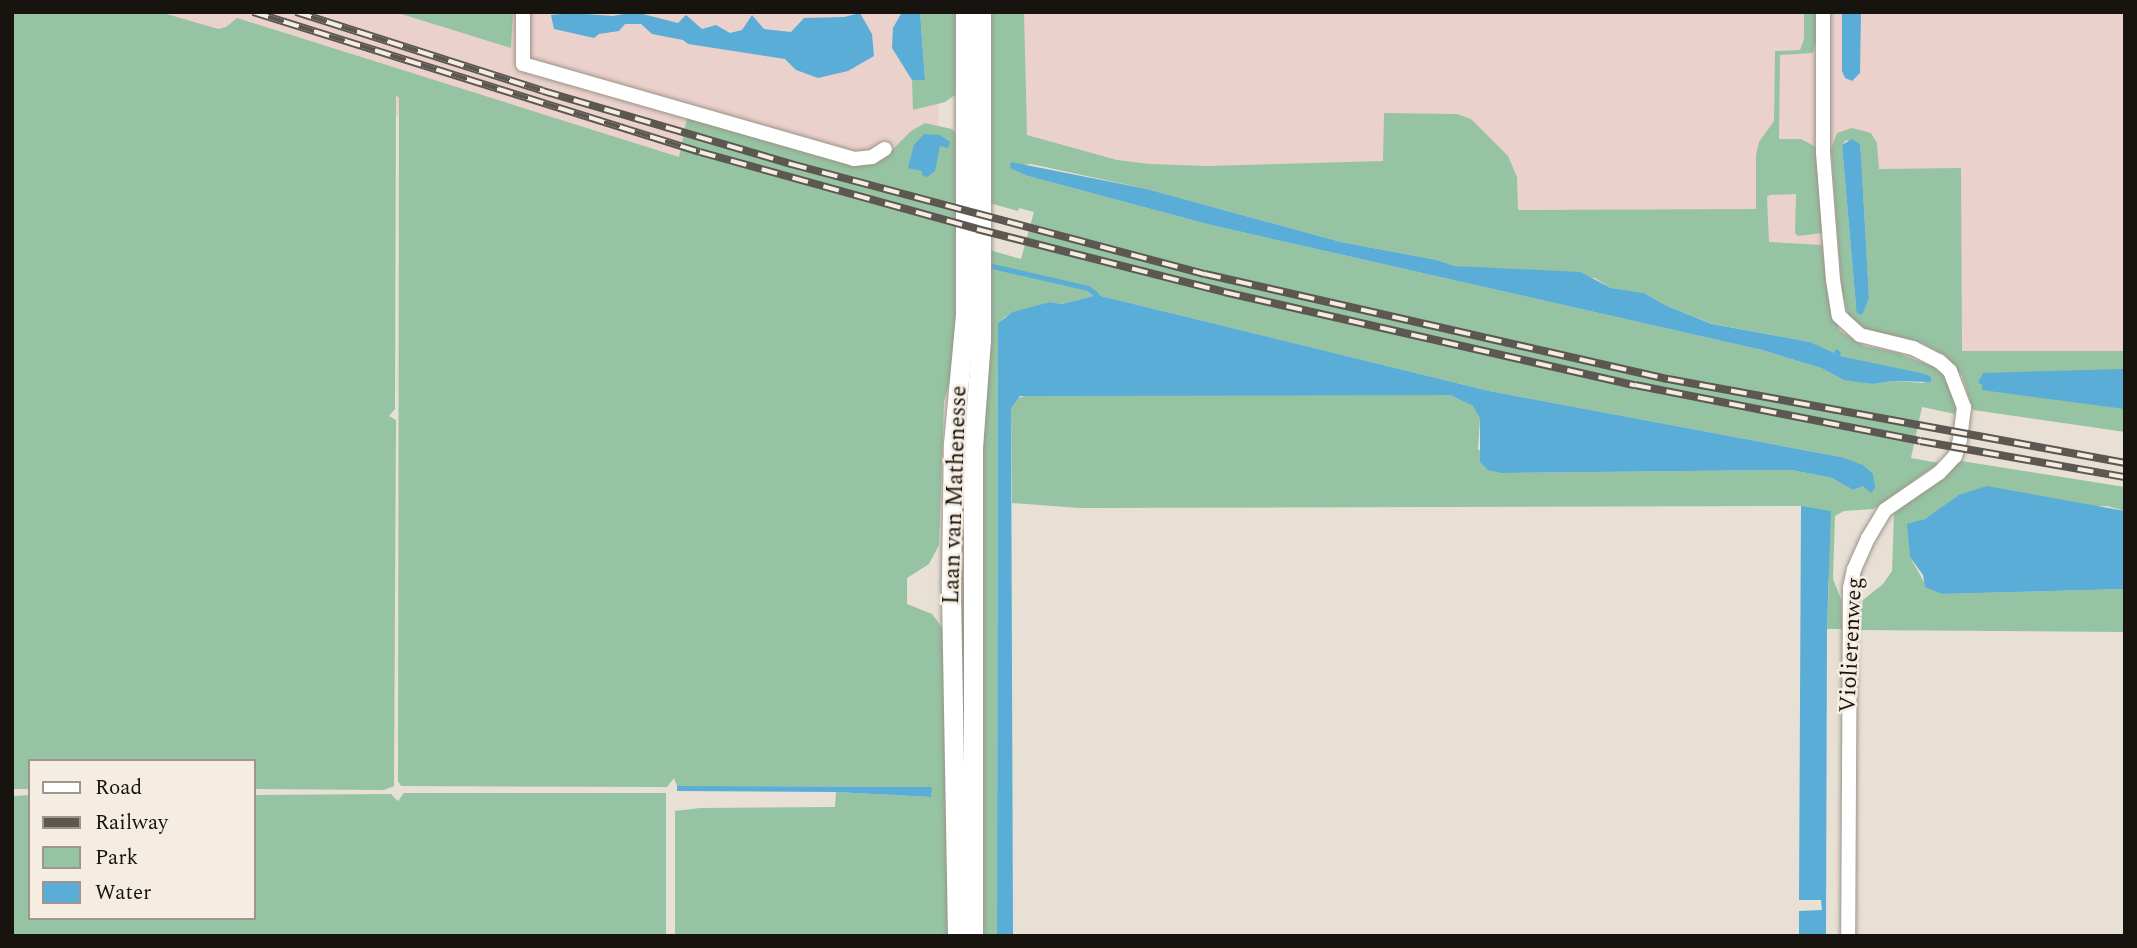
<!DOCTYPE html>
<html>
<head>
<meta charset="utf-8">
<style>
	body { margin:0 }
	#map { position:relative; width:2137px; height:948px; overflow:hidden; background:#e8e0d4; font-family:Spectral,serif }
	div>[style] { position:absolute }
	.industrial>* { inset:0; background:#ebd1cb }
	.green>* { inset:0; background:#96c3a2 }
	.water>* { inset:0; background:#59add6 }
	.stream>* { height:5px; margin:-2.5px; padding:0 2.5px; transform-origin:2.5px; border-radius:2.5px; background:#59add6 }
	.roads { filter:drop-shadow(0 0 2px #9a9388) drop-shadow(0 0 2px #9a9388) }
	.street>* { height:14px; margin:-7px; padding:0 7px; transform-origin:7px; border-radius:7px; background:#fff }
	.secondary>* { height:19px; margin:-9.5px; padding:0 9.5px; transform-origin:9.5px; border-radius:9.5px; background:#fff }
	.rail>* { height:8px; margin-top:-4px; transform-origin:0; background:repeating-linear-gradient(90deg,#f5ede2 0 16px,#5c5851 0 32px); box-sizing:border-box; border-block:2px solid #5c5851 }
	span { translate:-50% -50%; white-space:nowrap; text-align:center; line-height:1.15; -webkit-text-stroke:5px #f5ede2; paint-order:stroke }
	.street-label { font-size:23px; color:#171410 }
	.frame { position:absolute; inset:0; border:14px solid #171410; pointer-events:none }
	.legend { position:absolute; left:28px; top:759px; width:228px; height:161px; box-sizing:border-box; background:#f5ede2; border:2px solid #9c968e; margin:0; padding:9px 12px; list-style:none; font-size:21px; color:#171410 }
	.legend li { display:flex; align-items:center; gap:14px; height:35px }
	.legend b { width:35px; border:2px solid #9c968e }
</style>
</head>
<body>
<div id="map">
	<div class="industrial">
		<i style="clip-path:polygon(54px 12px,939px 12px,938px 280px)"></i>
		<i style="clip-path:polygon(1007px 12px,2125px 12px,2125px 371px,1973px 372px,1008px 143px)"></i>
	</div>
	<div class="green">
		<i style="clip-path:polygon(evenodd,12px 12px,160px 12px,218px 29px,226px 27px,237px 18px,679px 157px,687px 118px,854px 165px,884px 158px,911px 131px,925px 123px,952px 129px,957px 135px,959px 345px,944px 402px,939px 545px,929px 564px,907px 578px,907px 604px,932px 614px,944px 630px,952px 936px,675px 936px,675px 811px,700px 808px,835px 807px,836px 792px,930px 797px,931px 787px,677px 786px,674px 778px,667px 787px,401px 786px,398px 781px,399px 98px,396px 95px,395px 409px,389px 416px,396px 420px,394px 786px,384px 790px,254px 789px,254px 761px,30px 761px,30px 789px,12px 789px,12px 12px,930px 134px,943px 139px,928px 173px,923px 171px,930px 134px)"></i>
		<i style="clip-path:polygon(395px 12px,513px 12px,511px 48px)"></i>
		<i style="clip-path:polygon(920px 12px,960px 12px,955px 95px,945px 102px,913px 110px,912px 80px,925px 79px)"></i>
		<i style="clip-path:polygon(evenodd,986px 12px,1024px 12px,1027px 135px,1117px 160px,1150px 164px,1207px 166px,1383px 161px,1384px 113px,1457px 114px,1471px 119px,1508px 156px,1517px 177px,1518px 210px,1756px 209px,1756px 155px,1759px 142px,1774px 121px,1775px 51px,1800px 50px,1804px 39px,1804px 12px,1816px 12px,1816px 42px,1813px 53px,1780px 55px,1779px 139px,1801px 139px,1816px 147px,1822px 233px,1798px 236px,1795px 233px,1796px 194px,1770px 195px,1767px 197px,1769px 242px,1822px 245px,1830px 308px,1840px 331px,1864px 346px,1898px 353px,1934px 367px,1945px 377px,1957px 404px,1955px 414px,1922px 407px,1911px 458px,1939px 463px,1874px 509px,1844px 511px,1835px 516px,1833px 579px,1841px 599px,1842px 629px,1827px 629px,1829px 579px,1801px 506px,1080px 508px,1012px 503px,1011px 408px,1014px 400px,1029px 394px,1450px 395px,1473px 406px,1480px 419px,1478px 449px,1502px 473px,1792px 470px,1832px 478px,1853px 490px,1863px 486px,1841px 457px,1489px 391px,1097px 295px,1062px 304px,1050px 302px,1005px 317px,998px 323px,997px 936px,977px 936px,977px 461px,986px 249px,1021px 259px,1034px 212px,1019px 208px,1018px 211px,986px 202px,986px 12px,1031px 164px,1147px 189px,1341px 242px,1437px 260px,1455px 266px,1595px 278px,1611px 288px,1644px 293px,1667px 306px,1713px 324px,1810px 342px,1839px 356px,1929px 377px,1923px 383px,1893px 381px,1873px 384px,1838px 377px,1821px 368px,1762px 350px,1211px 225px,1028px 176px,1019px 171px,1021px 165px,1031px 164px)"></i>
		<i style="clip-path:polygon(evenodd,1852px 128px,1871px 133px,1877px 143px,1879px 169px,1961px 168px,1962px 351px,2125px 351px,2125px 432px,1973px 410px,1962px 376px,1946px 356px,1922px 343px,1864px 329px,1849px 317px,1842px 291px,1831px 149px,1837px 133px,1852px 128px,1846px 140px,1860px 144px,1861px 155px,1869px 298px,1861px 315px,1856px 306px,1842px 145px,1846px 140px)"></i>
		<i style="clip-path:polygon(1961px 461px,2125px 487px,2125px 511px,2107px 506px,1932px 515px,1909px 527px,1910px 557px,1924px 582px,1942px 594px,2125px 589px,2125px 632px,1857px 630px,1863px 600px,1883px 584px,1892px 571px,1894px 513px)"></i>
		<i style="clip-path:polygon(404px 793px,666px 793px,666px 936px,12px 936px,12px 796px,30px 795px,30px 918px,254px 918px,254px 795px,391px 794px,398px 801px)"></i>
	</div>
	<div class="water">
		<i style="clip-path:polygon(635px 12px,678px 23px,686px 15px,702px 29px,716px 25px,730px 33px,742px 30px,752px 15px,764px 29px,791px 32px,804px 18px,844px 17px,860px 13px,872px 34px,874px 56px,848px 71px,818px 78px,796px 70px,785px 59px,688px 44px,683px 40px,652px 34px,641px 24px,625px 24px,619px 31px,599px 34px,594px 38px,554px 29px,551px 15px,572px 13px,613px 16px)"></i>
		<i style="clip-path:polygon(902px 12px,920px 12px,925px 80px,912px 80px,892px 48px,893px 28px)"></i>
		<i style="clip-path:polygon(1842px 12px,1861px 12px,1860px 73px,1852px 81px,1845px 78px,1842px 71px)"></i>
		<i style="clip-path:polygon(924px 134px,940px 135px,950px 142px,948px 148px,940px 146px,935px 171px,927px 177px,922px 175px,922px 171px,908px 168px,914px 145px)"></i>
		<i style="clip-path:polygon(1852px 139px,1860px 144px,1861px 155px,1869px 298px,1862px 315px,1857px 313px,1856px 306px,1842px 145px)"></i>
		<i style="clip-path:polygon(1011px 162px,1147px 189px,1341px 242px,1437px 260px,1455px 266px,1580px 272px,1611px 288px,1644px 293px,1667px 306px,1712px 324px,1810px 342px,1834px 353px,1836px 349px,1841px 352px,1840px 356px,1925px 374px,1931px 377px,1931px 382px,1893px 381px,1873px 384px,1844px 380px,1821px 368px,1762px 350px,1211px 225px,1028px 176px,1010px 168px)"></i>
		<i style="clip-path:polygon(1097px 295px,1489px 391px,1841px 457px,1863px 465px,1873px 474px,1875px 488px,1871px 493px,1863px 486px,1853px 490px,1832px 478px,1792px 470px,1502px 473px,1488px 470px,1480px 462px,1480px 419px,1473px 406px,1450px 395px,1020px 396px,1011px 408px,1013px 936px,997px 936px,998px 323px,1013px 312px,1050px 302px,1062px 304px)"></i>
		<i style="clip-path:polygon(2125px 369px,2125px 409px,1982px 390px,1982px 384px,1978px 383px,1983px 373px)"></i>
		<i style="clip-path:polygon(1987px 486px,2125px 511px,2125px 589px,1942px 594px,1925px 587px,1923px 575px,1910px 557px,1907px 524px,1925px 519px,1959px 495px)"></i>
		<i style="clip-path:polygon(1801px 506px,1831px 511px,1827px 629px,1826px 936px,1799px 936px,1799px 911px,1822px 910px,1821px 900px,1799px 900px)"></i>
		<i style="clip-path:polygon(677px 786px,932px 787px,931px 797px,836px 792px,677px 791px)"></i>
	</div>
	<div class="stream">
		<i style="left:992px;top:266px;width:98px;rotate:12.9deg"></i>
		<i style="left:1088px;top:288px;width:11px;rotate:38deg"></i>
	</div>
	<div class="roads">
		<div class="street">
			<i style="left:523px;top:12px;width:52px;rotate:90deg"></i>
			<i style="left:523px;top:64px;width:344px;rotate:16deg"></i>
			<i style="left:854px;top:159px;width:18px;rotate:-6deg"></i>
			<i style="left:872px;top:157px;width:15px;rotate:-32deg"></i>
			<i style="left:1823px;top:12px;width:141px;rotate:90deg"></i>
			<i style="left:1823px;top:153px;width:127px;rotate:85.5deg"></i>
			<i style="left:1833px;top:280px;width:36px;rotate:81deg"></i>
			<i style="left:1839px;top:316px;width:28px;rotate:42deg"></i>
			<i style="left:1860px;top:335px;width:55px;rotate:13.8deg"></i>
			<i style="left:1913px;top:348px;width:29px;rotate:27deg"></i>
			<i style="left:1939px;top:361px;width:15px;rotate:42deg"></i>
			<i style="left:1950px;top:371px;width:39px;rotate:69deg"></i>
			<i style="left:1964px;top:407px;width:33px;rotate:97deg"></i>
			<i style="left:1960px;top:440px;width:17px;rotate:107deg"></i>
			<i style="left:1955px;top:456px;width:23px;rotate:133deg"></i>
			<i style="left:1939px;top:473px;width:65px;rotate:145.6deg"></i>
			<i style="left:1885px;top:510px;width:33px;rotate:121deg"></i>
			<i style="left:1868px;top:538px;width:34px;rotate:114deg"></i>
			<i style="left:1854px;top:569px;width:19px;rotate:102deg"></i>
			<i style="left:1850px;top:588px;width:348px;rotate:90.3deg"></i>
		</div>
		<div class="secondary">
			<i style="left:957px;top:936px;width:356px;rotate:-91deg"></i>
			<i style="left:951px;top:580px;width:136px;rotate:-89.2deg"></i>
			<i style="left:953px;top:444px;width:130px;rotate:-84.7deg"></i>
			<i style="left:965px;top:315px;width:303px;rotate:-90deg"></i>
			<i style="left:973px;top:936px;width:488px;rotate:-90deg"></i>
			<i style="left:973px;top:448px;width:108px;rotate:-85.8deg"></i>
			<i style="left:981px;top:340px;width:328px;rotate:-90deg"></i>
		</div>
	</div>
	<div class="rail">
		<i style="left:253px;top:12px;width:468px;rotate:17.4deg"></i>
		<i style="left:700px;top:152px;width:288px;rotate:15.5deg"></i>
		<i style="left:977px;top:229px;width:255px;rotate:14.3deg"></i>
		<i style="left:1224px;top:292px;width:421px;rotate:12.8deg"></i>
		<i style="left:1635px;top:385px;width:290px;rotate:11.1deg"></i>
		<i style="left:1920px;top:441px;width:208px;rotate:10deg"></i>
		<i style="left:296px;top:12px;width:259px;rotate:17.7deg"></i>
		<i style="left:543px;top:91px;width:259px;rotate:16.4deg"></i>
		<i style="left:791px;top:164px;width:428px;rotate:14.9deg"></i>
		<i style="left:1205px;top:274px;width:475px;rotate:12.8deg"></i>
		<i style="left:1668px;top:379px;width:465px;rotate:10.4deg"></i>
	</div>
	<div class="street-label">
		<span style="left:956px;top:495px;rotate:-88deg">Laan van Mathenesse</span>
		<span style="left:1852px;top:645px;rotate:-87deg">Violierenweg</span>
	</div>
	<div class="frame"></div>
	<ul class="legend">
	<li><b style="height:9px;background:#fff"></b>Road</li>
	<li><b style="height:9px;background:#5c5851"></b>Railway</li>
	<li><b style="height:19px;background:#96c3a2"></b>Park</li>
	<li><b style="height:19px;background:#59add6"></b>Water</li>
	</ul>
</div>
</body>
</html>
